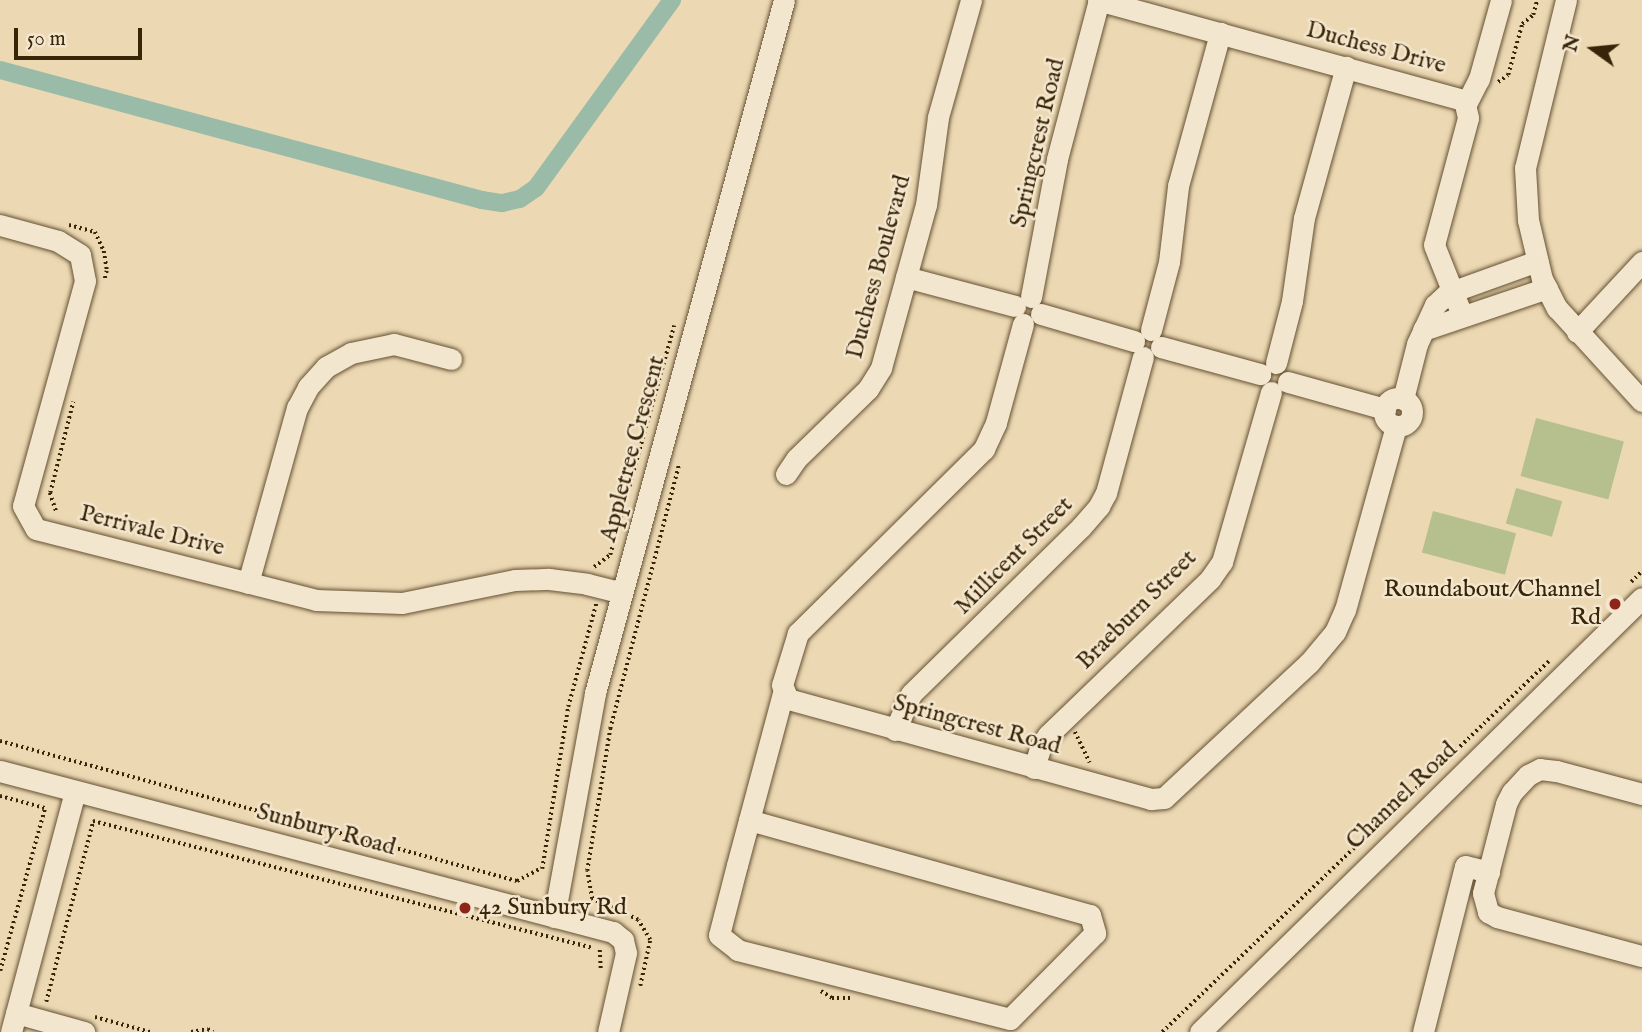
<!DOCTYPE html>
<html>
<head>
<meta charset="utf-8">
<style>
	body { margin:0 }
	#map { position:relative; width:1642px; height:1032px; overflow:hidden; background:#ecd9b4; font-family:"IM FELL English",serif }
	div>[style] { position:absolute }
	.green>* { inset:0; background:#b6bf8e; transform-origin:0 0 }
	.canal>* { height:18px; margin:-9px; padding:0 9px; transform-origin:9px; border-radius:9px; background:#9abba7 }
	.path>* { height:3.5px; margin-top:-1.75px; transform-origin:0; background:repeating-linear-gradient(90deg,#382406 0 2px,transparent 0 5.5px) }
	.roads { filter:drop-shadow(0 0 2px #655132) drop-shadow(0 0 2px #655132) }
	.minor>* { height:21px; margin:-10.5px; padding:0 10.5px; transform-origin:10.5px; border-radius:10.5px; background:#f3e6ce }
	.minor>.ring { margin:-10.5px; padding:0; box-sizing:content-box; background:none; border:21px solid #f3e6ce; border-radius:50% }
	.dots>* { width:19px; height:19px; translate:-50% -50%; box-sizing:border-box; border:4px solid #f3e6ce; border-radius:50% }
	span { translate:-50% -50%; white-space:nowrap; text-align:center; line-height:1.15; -webkit-text-stroke:5px #f3e6ce; paint-order:stroke }
	.street-label { font-size:24px; color:#382406 }
	.poi-label { font-size:24px; color:#382406 }
	.right { translate:-100% -50%; text-align:right }
	.left { translate:0 -50%; text-align:left }
	.north { position:absolute; left:1558px; top:14px; width:70px; height:70px; -webkit-text-stroke:5px #f3e6ce; paint-order:stroke; rotate:285deg; font-size:19px; font-weight:700; line-height:28px; text-align:center; color:#382406 }
	.north::after { content:''; display:block; margin:auto; width:24px; height:32px; background:#382406; clip-path:polygon(50% 0,100% 100%,50% 72%,0 100%) }
	.scale { position:absolute; left:14px; top:28px; width:128px; height:32px; box-sizing:border-box; border:4px solid #382406; border-top:0; padding-left:9px; font-size:21px; line-height:24px; white-space:nowrap; color:#382406; -webkit-text-stroke:5px #f3e6ce; paint-order:stroke }
</style>
</head>
<body>
<div id="map">
	<div class="green">
		<i style="left:1536px;top:418px;width:91px;height:60px;rotate:15deg"></i>
		<i style="left:1516px;top:488px;width:48px;height:37px;rotate:16deg"></i>
		<i style="left:1433px;top:511px;width:86px;height:43px;rotate:15deg"></i>
	</div>
	<div class="canal">
		<i style="left:0;top:70px;width:499px;rotate:15.1deg"></i>
		<i style="left:482px;top:200px;width:20px;rotate:9deg"></i>
		<i style="left:502px;top:203px;width:18px;rotate:-13deg"></i>
		<i style="left:520px;top:199px;width:19px;rotate:-35deg"></i>
		<i style="left:536px;top:188px;width:232px;rotate:-54.1deg"></i>
	</div>
	<div class="path">
		<i style="left:1498px;top:82px;width:12px;rotate:-35deg"></i>
		<i style="left:1508px;top:75px;width:53px;rotate:-74.6deg"></i>
		<i style="left:1522px;top:24px;width:14px;rotate:-39deg"></i>
		<i style="left:1533px;top:15px;width:16px;rotate:-75deg"></i>
		<i style="left:69px;top:225px;width:27px;rotate:15deg"></i>
		<i style="left:95px;top:232px;width:21px;rotate:65deg"></i>
		<i style="left:104px;top:251px;width:20px;rotate:81deg"></i>
		<i style="left:107px;top:271px;width:8px;rotate:104deg"></i>
		<i style="left:50px;top:493px;width:21px;rotate:71deg"></i>
		<i style="left:50px;top:493px;width:94px;rotate:-75.8deg"></i>
		<i style="left:594px;top:567px;width:20px;rotate:-37deg"></i>
		<i style="left:610px;top:555px;width:238px;rotate:-74.4deg"></i>
		<i style="left:1631px;top:582px;width:16px;rotate:-45deg"></i>
		<i style="left:1075px;top:732px;width:34px;rotate:64deg"></i>
		<i style="left:0;top:741px;width:536px;rotate:15.15deg"></i>
		<i style="left:517px;top:881px;width:27px;rotate:-28deg"></i>
		<i style="left:0;top:796px;width:47px;rotate:14.9deg"></i>
		<i style="left:542px;top:869px;width:164px;rotate:-80.9deg"></i>
		<i style="left:568px;top:707px;width:107px;rotate:-74.8deg"></i>
		<i style="left:600px;top:950px;width:22px;rotate:87deg"></i>
		<i style="left:0;top:971px;width:169px;rotate:-74.6deg"></i>
		<i style="left:640px;top:986px;width:47px;rotate:-77.7deg"></i>
		<i style="left:650px;top:940px;width:23px;rotate:-121deg"></i>
		<i style="left:638px;top:920px;width:51px;rotate:-155.5deg"></i>
		<i style="left:592px;top:899px;width:28px;rotate:-100deg"></i>
		<i style="left:587px;top:871px;width:144px;rotate:-80.8deg"></i>
		<i style="left:610px;top:729px;width:273px;rotate:-75.4deg"></i>
		<i style="left:821px;top:991px;width:13px;rotate:32deg"></i>
		<i style="left:832px;top:998px;width:18px"></i>
		<i style="left:46px;top:1002px;width:187px;rotate:-75.4deg"></i>
		<i style="left:93px;top:821px;width:516px;rotate:14.25deg"></i>
		<i style="left:95px;top:1017px;width:57px;rotate:15.3deg"></i>
		<i style="left:191px;top:1032px;width:17px;rotate:-10deg"></i>
		<i style="left:208px;top:1029px;width:6px;rotate:31deg"></i>
		<i style="left:1162px;top:1032px;width:538px;rotate:-43.79deg"></i>
	</div>
	<div class="roads">
		<div class="minor">
			<i style="left:1098px;top:0;width:379px;rotate:15.3deg"></i>
			<i style="left:1464px;top:100px;width:18px;rotate:77deg"></i>
			<i style="left:1468px;top:118px;width:131px;rotate:105deg"></i>
			<i style="left:1434px;top:245px;width:75px;rotate:68.2deg"></i>
			<i style="left:1566px;top:0;width:173px;rotate:103.7deg"></i>
			<i style="left:1525px;top:168px;width:52px;rotate:86.7deg"></i>
			<i style="left:1528px;top:220px;width:61px;rotate:76.7deg"></i>
			<i style="left:1542px;top:279px;width:33px;rotate:63deg"></i>
			<i style="left:1557px;top:308px;width:126px;rotate:47.6deg"></i>
			<i style="left:1466px;top:104px;width:28px;rotate:-63deg"></i>
			<i style="left:1479px;top:79px;width:82px;rotate:-74.4deg"></i>
			<i style="left:0;top:225px;width:60px;rotate:15.4deg"></i>
			<i style="left:58px;top:241px;width:26px;rotate:32deg"></i>
			<i style="left:80px;top:255px;width:26px;rotate:79deg"></i>
			<i style="left:85px;top:281px;width:233px;rotate:105.4deg"></i>
			<i style="left:23px;top:506px;width:26px;rotate:61deg"></i>
			<i style="left:36px;top:529px;width:289px;rotate:14.2deg"></i>
			<i style="left:316px;top:600px;width:86px;rotate:2deg"></i>
			<i style="left:402px;top:603px;width:115px;rotate:-11.5deg"></i>
			<i style="left:515px;top:580px;width:34px;rotate:-2deg"></i>
			<i style="left:549px;top:579px;width:38px;rotate:7deg"></i>
			<i style="left:587px;top:584px;width:36px;rotate:14deg"></i>
			<i style="left:906px;top:277px;width:113px;rotate:14.9deg"></i>
			<i style="left:1031px;top:297px;width:140px;rotate:-79.3deg"></i>
			<i style="left:1057px;top:159px;width:164px;rotate:-75.2deg"></i>
			<i style="left:1041px;top:314px;width:97px;rotate:16.2deg"></i>
			<i style="left:1023px;top:324px;width:103px;rotate:105.3deg"></i>
			<i style="left:996px;top:423px;width:29px;rotate:115deg"></i>
			<i style="left:984px;top:449px;width:262px;rotate:135.3deg"></i>
			<i style="left:798px;top:633px;width:54px;rotate:107.1deg"></i>
			<i style="left:782px;top:685px;width:15px;rotate:67deg"></i>
			<i style="left:788px;top:699px;width:377px;rotate:15.4deg"></i>
			<i style="left:1151px;top:799px;width:13px;rotate:-4deg"></i>
			<i style="left:1164px;top:798px;width:198px;rotate:-43deg"></i>
			<i style="left:1309px;top:663px;width:40px;rotate:-50deg"></i>
			<i style="left:1335px;top:632px;width:24px;rotate:-66deg"></i>
			<i style="left:1345px;top:610px;width:191px;rotate:-74.5deg"></i>
			<i style="left:1151px;top:330px;width:70px;rotate:-75.2deg"></i>
			<i style="left:1169px;top:262px;width:77px;rotate:-83.2deg"></i>
			<i style="left:1178px;top:186px;width:159px;rotate:-74.6deg"></i>
			<i style="left:1423px;top:330px;width:131px;rotate:-18.7deg"></i>
			<i style="left:1577px;top:332px;width:96px;rotate:-47.1deg"></i>
			<i style="left:1161px;top:347px;width:103px;rotate:15.3deg"></i>
			<i style="left:1276px;top:363px;width:64px;rotate:-75.5deg"></i>
			<i style="left:1292px;top:301px;width:84px;rotate:-81.8deg"></i>
			<i style="left:1304px;top:218px;width:157px;rotate:-74.5deg"></i>
			<i style="left:1288px;top:382px;width:101px;rotate:15.6deg"></i>
			<i class="ring" style="left:1384px;top:398px;width:7px;height:7px"></i>
			<i style="left:1403px;top:399px;width:57px;rotate:-75.7deg"></i>
			<i style="left:1417px;top:344px;width:43px;rotate:-65.2deg"></i>
			<i style="left:1435px;top:305px;width:18px;rotate:-43deg"></i>
			<i style="left:1448px;top:293px;width:95px;rotate:-19.8deg"></i>
			<i style="left:786px;top:474px;width:18px;rotate:-56deg"></i>
			<i style="left:796px;top:459px;width:100px;rotate:-44.2deg"></i>
			<i style="left:868px;top:389px;width:25px;rotate:-58deg"></i>
			<i style="left:881px;top:368px;width:169px;rotate:-74.6deg"></i>
			<i style="left:926px;top:205px;width:89px;rotate:-82.2deg"></i>
			<i style="left:938px;top:117px;width:122px;rotate:-74.2deg"></i>
			<i style="left:248px;top:583px;width:182px;rotate:-74.4deg"></i>
			<i style="left:297px;top:408px;width:24px;rotate:-62deg"></i>
			<i style="left:308px;top:387px;width:27px;rotate:-48deg"></i>
			<i style="left:326px;top:367px;width:29px;rotate:-29deg"></i>
			<i style="left:351px;top:353px;width:44px;rotate:-11.8deg"></i>
			<i style="left:394px;top:344px;width:59px;rotate:14.7deg"></i>
			<i style="left:895px;top:730px;width:39px;rotate:-66deg"></i>
			<i style="left:911px;top:694px;width:238px;rotate:-44.5deg"></i>
			<i style="left:1081px;top:527px;width:28px;rotate:-49deg"></i>
			<i style="left:1099px;top:506px;width:15px;rotate:-62deg"></i>
			<i style="left:1106px;top:493px;width:141px;rotate:-74.8deg"></i>
			<i style="left:1034px;top:768px;width:24px;rotate:-73deg"></i>
			<i style="left:1041px;top:745px;width:12px;rotate:-55deg"></i>
			<i style="left:1048px;top:735px;width:225px;rotate:-43.9deg"></i>
			<i style="left:1210px;top:579px;width:21px;rotate:-55deg"></i>
			<i style="left:1222px;top:562px;width:177px;rotate:-73.9deg"></i>
			<i style="left:0;top:771px;width:634px;rotate:14.72deg"></i>
			<i style="left:613px;top:932px;width:13px;rotate:39deg"></i>
			<i style="left:623px;top:940px;width:13px;rotate:77deg"></i>
			<i style="left:626px;top:953px;width:81px;rotate:102.8deg"></i>
			<i style="left:1642px;top:794px;width:89px;rotate:-165deg"></i>
			<i style="left:1556px;top:771px;width:16px;rotate:-173deg"></i>
			<i style="left:1540px;top:769px;width:13px;rotate:153deg"></i>
			<i style="left:1528px;top:775px;width:23px;rotate:133deg"></i>
			<i style="left:1512px;top:792px;width:13px;rotate:117deg"></i>
			<i style="left:1506px;top:804px;width:92px;rotate:104.5deg"></i>
			<i style="left:1483px;top:893px;width:20px;rotate:75deg"></i>
			<i style="left:1488px;top:912px;width:10px;rotate:29deg"></i>
			<i style="left:1497px;top:917px;width:150px;rotate:15.1deg"></i>
			<i style="left:749px;top:820px;width:354px;rotate:15.6deg"></i>
			<i style="left:1090px;top:915px;width:19px;rotate:74deg"></i>
			<i style="left:1095px;top:933px;width:121px;rotate:134.7deg"></i>
			<i style="left:1010px;top:1019px;width:281px;rotate:-165.8deg"></i>
			<i style="left:738px;top:950px;width:24px;rotate:-142deg"></i>
			<i style="left:719px;top:935px;width:72px;rotate:-75.6deg"></i>
			<i style="left:737px;top:865px;width:178px;rotate:-75deg"></i>
			<i style="left:554px;top:917px;width:228px;rotate:-79.6deg"></i>
			<i style="left:595px;top:693px;width:718px;rotate:-74.74deg"></i>
			<i style="left:16px;top:1013px;width:71px;rotate:15.6deg"></i>
			<i style="left:11px;top:1032px;width:249px;rotate:-75.1deg"></i>
			<i style="left:1200px;top:1032px;width:619px;rotate:-44.48deg"></i>
			<i style="left:1423px;top:1032px;width:171px;rotate:-75.8deg"></i>
			<i style="left:1465px;top:866px;width:25px;rotate:14deg"></i>
		</div>
	</div>
	<div class="dots">
		<i style="left:1615px;top:604px;background:#8f2418"></i>
		<i style="left:465px;top:908px;background:#8f2418"></i>
	</div>
	<div class="street-label">
		<span style="left:1376px;top:48px;rotate:15deg">Duchess Drive</span>
		<span style="left:1038px;top:143px;rotate:-77deg">Springcrest Road</span>
		<span style="left:879px;top:267px;rotate:-75deg">Duchess Boulevard</span>
		<span style="left:633px;top:449px;rotate:-75deg">Appletree Crescent</span>
		<span style="left:152px;top:531px;rotate:14deg">Perrivale Drive</span>
		<span style="left:1014px;top:556px;rotate:-45deg">Millicent Street</span>
		<span style="left:1137px;top:610px;rotate:-45deg">Braeburn Street</span>
		<span style="left:977px;top:725px;rotate:15deg">Springcrest Road</span>
		<span style="left:1402px;top:796px;rotate:-44deg">Channel Road</span>
		<span style="left:326px;top:830px;rotate:15deg">Sunbury Road</span>
	</div>
	<div class="poi-label">
		<span class="right" style="left:1601px;top:604px">Roundabout/Channel<br>Rd</span>
		<span class="left" style="left:479px;top:908px">42 Sunbury Rd</span>
	</div>
	<div class="north">N</div>
	<div class="scale">50 m</div>
</div>
</body>
</html>
